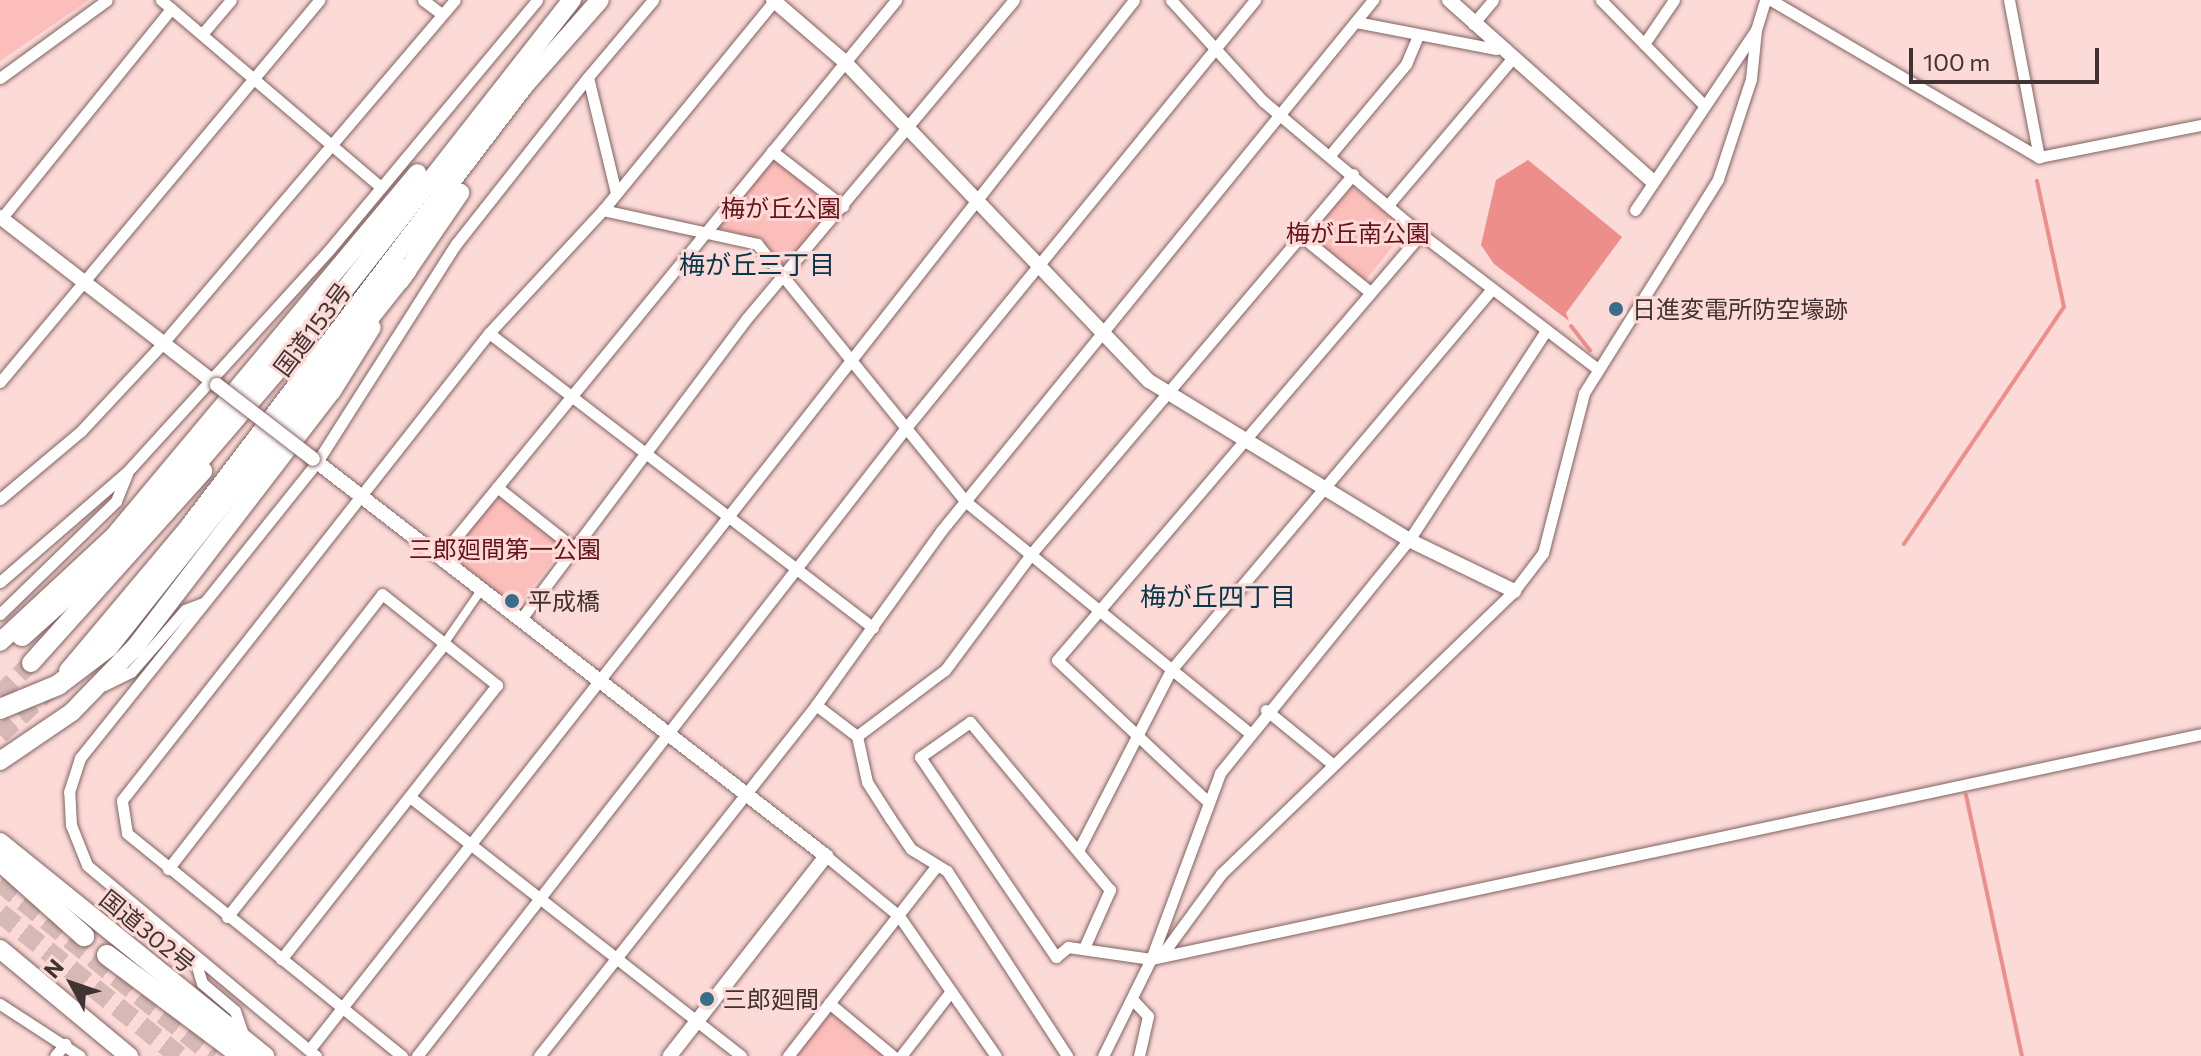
<!DOCTYPE html>
<html>
<head>
<meta charset="utf-8">
<style>
	body { margin:0 }
	#map { position:relative; width:2201px; height:1056px; overflow:hidden; background:#fcdad7; font-family:Commissioner,"Noto Sans JP",sans-serif }
	div>[style] { position:absolute }
	.green>* { inset:0; background:#fcbeba; transform-origin:0 0 }
	.water>* { inset:0; background:#ed8e8a }
	.stream>* { height:4px; margin:-2px; padding:0 2px; transform-origin:2px; border-radius:2px; background:#ed8e8a }
	.trunk-tunnel>* { height:18px; margin-top:-9px; transform-origin:0; background:repeating-linear-gradient(90deg,#d6b9b6 0 18px,transparent 0 27px) }
	.motorway-tunnel>* { height:20px; margin-top:-10px; transform-origin:0; background:repeating-linear-gradient(90deg,#d6b9b6 0 20px,transparent 0 30px) }
	.roads { filter:drop-shadow(0 0 2px #806361) drop-shadow(0 0 2px #806361) }
	.pedestrian>* { height:8px; margin:-4px; padding:0 4px; transform-origin:4px; border-radius:4px; background:#fff }
	.minor>* { height:11px; margin:-5.5px; padding:0 5.5px; transform-origin:5.5px; border-radius:5.5px; background:#fff }
	.tertiary>* { height:14px; margin:-7px; padding:0 7px; transform-origin:7px; border-radius:7px; background:#fff }
	.trunk>* { height:18px; margin:-9px; padding:0 9px; transform-origin:9px; border-radius:9px; background:#fff }
	.motorway>* { height:20px; margin:-10px; padding:0 10px; transform-origin:10px; border-radius:10px; background:#fff }
	.bridges { filter:drop-shadow(0 0 2px #806361) drop-shadow(0 0 2px #806361) }
	.tertiary-bridge>* { height:14px; margin:-7px; padding:0 7px; transform-origin:7px; border-radius:7px; background:#fff }
	.dots>* { width:22px; height:22px; translate:-50% -50%; box-sizing:border-box; border:4px solid #fcdad7; border-radius:50% }
	span { translate:-50% -50%; white-space:nowrap; text-align:center; line-height:1.15; -webkit-text-stroke:6px #fcdad7; paint-order:stroke }
	.park-label { font-size:24px; color:#671218 }
	.poi-label { font-size:24px; color:#403332 }
	.left { translate:0 -50%; text-align:left }
	.street-label { font-size:24px; color:#403332 }
	.neighbourhood-label { font-size:26px; color:#06364a }
	.north { position:absolute; left:32px; top:944px; width:80px; height:80px; -webkit-text-stroke:6px #fcdad7; paint-order:stroke; rotate:310deg; font-size:22px; font-weight:700; line-height:32px; text-align:center; color:#403332 }
	.north::after { content:''; display:block; margin:auto; width:28px; height:36px; background:#403332; clip-path:polygon(50% 0,100% 100%,50% 72%,0 100%) }
	.scale { position:absolute; left:1909px; top:48px; width:190px; height:36px; box-sizing:border-box; border:4px solid #403332; border-top:0; padding-left:10px; font-size:24px; line-height:28px; white-space:nowrap; color:#403332; -webkit-text-stroke:6px #fcdad7; paint-order:stroke }
</style>
</head>
<body>
<div id="map">
	<div class="green">
		<i style="clip-path:polygon(0 0,89px 0,0 61px)"></i>
		<i style="clip-path:polygon(772px 154px,839px 206px,785px 266px,761px 240px,711px 226px)"></i>
		<i style="left:1351px;top:185px;width:71px;height:67px;rotate:39deg"></i>
		<i style="left:497px;top:491px;width:87px;height:81px;rotate:38deg"></i>
		<i style="clip-path:polygon(829px 1010px,887px 1056px,794px 1056px)"></i>
	</div>
	<div class="water">
		<i style="clip-path:polygon(1528px 160px,1622px 237px,1566px 313px,1569px 321px,1494px 264px,1481px 245px,1496px 180px)"></i>
	</div>
	<div class="stream">
		<i style="left:1571px;top:326px;width:31px;rotate:52deg"></i>
		<i style="left:1904px;top:544px;width:286px;rotate:-56deg"></i>
		<i style="left:2064px;top:307px;width:129px;rotate:-102.1deg"></i>
		<i style="left:1966px;top:795px;width:267px;rotate:77.9deg"></i>
	</div>
	<div class="trunk-tunnel">
		<i style="left:0;top:694px;width:44px;rotate:-45deg"></i>
		<i style="left:0;top:735px;width:66px;rotate:-41.9deg"></i>
	</div>
	<div class="motorway-tunnel">
		<i style="left:0;top:882px;width:276px;rotate:39.1deg"></i>
		<i style="left:0;top:913px;width:229px;rotate:38.6deg"></i>
	</div>
	<div class="roads">
		<div class="pedestrian">
			<i style="left:444px;top:644px;width:67px;rotate:-55.4deg"></i>
		</div>
		<div class="minor">
			<i style="left:161px;top:0;width:289px;rotate:40.4deg"></i>
			<i style="left:423px;top:0;width:21px;rotate:37deg"></i>
			<i style="left:1171px;top:0;width:137px;rotate:47.7deg"></i>
			<i style="left:1263px;top:101px;width:207px;rotate:40.1deg"></i>
			<i style="left:1421px;top:234px;width:220px;rotate:37.4deg"></i>
			<i style="left:1601px;top:0;width:146px;rotate:45.6deg"></i>
			<i style="left:1771px;top:0;width:311px;rotate:30.4deg"></i>
			<i style="left:2039px;top:157px;width:165px;rotate:-11.2deg"></i>
			<i style="left:2009px;top:0;width:160px;rotate:79.2deg"></i>
			<i style="left:1356px;top:22px;width:143px;rotate:10.9deg"></i>
			<i style="left:1473px;top:24px;width:31px;rotate:-50deg"></i>
			<i style="left:203px;top:33px;width:43px;rotate:-49.7deg"></i>
			<i style="left:1644px;top:44px;width:53px;rotate:-55.7deg"></i>
			<i style="left:0;top:78px;width:132px;rotate:-36.1deg"></i>
			<i style="left:772px;top:151px;width:90px;rotate:37.8deg"></i>
			<i style="left:1330px;top:155px;width:119px;rotate:-50.1deg"></i>
			<i style="left:1406px;top:64px;width:30px;rotate:-67deg"></i>
			<i style="left:616px;top:193px;width:119px;rotate:-103.6deg"></i>
			<i style="left:588px;top:77px;width:101px;rotate:-49.8deg"></i>
			<i style="left:1388px;top:205px;width:189px;rotate:-49.7deg"></i>
			<i style="left:603px;top:210px;width:158px;rotate:12.4deg"></i>
			<i style="left:757px;top:244px;width:331px;rotate:51deg"></i>
			<i style="left:965px;top:501px;width:364px;rotate:39.2deg"></i>
			<i style="left:1635px;top:210px;width:217px;rotate:-56.1deg"></i>
			<i style="left:1756px;top:30px;width:31px;rotate:-73deg"></i>
			<i style="left:0;top:220px;width:272px;rotate:-51deg"></i>
			<i style="left:1301px;top:236px;width:89px;rotate:39.1deg"></i>
			<i style="left:489px;top:333px;width:484px;rotate:37.5deg"></i>
			<i style="left:0;top:382px;width:498px;rotate:-50.1deg"></i>
			<i style="left:497px;top:487px;width:98px;rotate:38.4deg"></i>
			<i style="left:0;top:499px;width:106px;rotate:-40deg"></i>
			<i style="left:81px;top:431px;width:120px;rotate:-47deg"></i>
			<i style="left:163px;top:343px;width:450px;rotate:-49.6deg"></i>
			<i style="left:440px;top:557px;width:720px;rotate:-50.69deg"></i>
			<i style="left:0;top:582px;width:168px;rotate:-40.9deg"></i>
			<i style="left:127px;top:472px;width:300px;rotate:-47.7deg"></i>
			<i style="left:329px;top:250px;width:325px;rotate:-50.2deg"></i>
			<i style="left:0;top:614px;width:162px;rotate:-44.2deg"></i>
			<i style="left:116px;top:501px;width:29px;rotate:-68deg"></i>
			<i style="left:521px;top:619px;width:376px;rotate:-53.1deg"></i>
			<i style="left:747px;top:318px;width:415px;rotate:-50deg"></i>
			<i style="left:104px;top:685px;width:30px;rotate:-26deg"></i>
			<i style="left:131px;top:672px;width:82px;rotate:-48.9deg"></i>
			<i style="left:185px;top:610px;width:19px;rotate:-21deg"></i>
			<i style="left:816px;top:705px;width:51px;rotate:37.1deg"></i>
			<i style="left:857px;top:736px;width:47px;rotate:77.7deg"></i>
			<i style="left:867px;top:782px;width:43px;rotate:57.4deg"></i>
			<i style="left:890px;top:818px;width:37px;rotate:56deg"></i>
			<i style="left:911px;top:849px;width:42px;rotate:31.4deg"></i>
			<i style="left:947px;top:871px;width:221px;rotate:57deg"></i>
			<i style="left:1266px;top:710px;width:82px;rotate:39.1deg"></i>
			<i style="left:857px;top:736px;width:110px;rotate:-36.9deg"></i>
			<i style="left:945px;top:670px;width:144px;rotate:-53.4deg"></i>
			<i style="left:1031px;top:554px;width:498px;rotate:-49.7deg"></i>
			<i style="left:410px;top:797px;width:420px;rotate:38deg"></i>
			<i style="left:1206px;top:800px;width:204px;rotate:-136.8deg"></i>
			<i style="left:1057px;top:660px;width:560px;rotate:-49.49deg"></i>
			<i style="left:1079px;top:849px;width:201px;rotate:-62.8deg"></i>
			<i style="left:1171px;top:670px;width:498px;rotate:-49.9deg"></i>
			<i style="left:826px;top:856px;width:94px;rotate:39.4deg"></i>
			<i style="left:899px;top:916px;width:170px;rotate:55.3deg"></i>
			<i style="left:168px;top:869px;width:348px;rotate:-52.1deg"></i>
			<i style="left:382px;top:594px;width:147px;rotate:38.4deg"></i>
			<i style="left:497px;top:685px;width:349px;rotate:128.2deg"></i>
			<i style="left:227px;top:917px;width:349px;rotate:-51.5deg"></i>
			<i style="left:1084px;top:948px;width:64px;rotate:-65.9deg"></i>
			<i style="left:1110px;top:890px;width:219px;rotate:-129.8deg"></i>
			<i style="left:970px;top:722px;width:61px;rotate:145deg"></i>
			<i style="left:920px;top:757px;width:242px;rotate:55.8deg"></i>
			<i style="left:1056px;top:957px;width:16px;rotate:-40deg"></i>
			<i style="left:1068px;top:947px;width:84px;rotate:8.2deg"></i>
			<i style="left:1151px;top:959px;width:1074px;rotate:-12.09deg"></i>
			<i style="left:1164px;top:952px;width:97px;rotate:-53.8deg"></i>
			<i style="left:1221px;top:874px;width:407px;rotate:-44deg"></i>
			<i style="left:1514px;top:591px;width:48px;rotate:-52.7deg"></i>
			<i style="left:1543px;top:553px;width:165px;rotate:-75.6deg"></i>
			<i style="left:1584px;top:393px;width:252px;rotate:-57.9deg"></i>
			<i style="left:1718px;top:179px;width:105px;rotate:-71.7deg"></i>
			<i style="left:1751px;top:79px;width:49px;rotate:-84.2deg"></i>
			<i style="left:194px;top:957px;width:27px;rotate:73deg"></i>
			<i style="left:202px;top:983px;width:43px;rotate:40.3deg"></i>
			<i style="left:235px;top:1011px;width:28px;rotate:71deg"></i>
			<i style="left:1133px;top:1000px;width:22px;rotate:47deg"></i>
			<i style="left:1148px;top:1016px;width:41px;rotate:102.7deg"></i>
			<i style="left:829px;top:1003px;width:83px;rotate:39.6deg"></i>
			<i style="left:0;top:1004px;width:95px;rotate:33deg"></i>
			<i style="left:309px;top:1050px;width:1335px;rotate:-51.84deg"></i>
			<i style="left:55px;top:1056px;width:16px;rotate:-50deg"></i>
			<i style="left:316px;top:1056px;width:298px;rotate:-140.2deg"></i>
			<i style="left:87px;top:865px;width:43px;rotate:-111.8deg"></i>
			<i style="left:71px;top:825px;width:33px;rotate:-93deg"></i>
			<i style="left:69px;top:792px;width:36px;rotate:-72deg"></i>
			<i style="left:80px;top:758px;width:379px;rotate:-51.3deg"></i>
			<i style="left:317px;top:462px;width:259px;rotate:-57.5deg"></i>
			<i style="left:456px;top:244px;width:213px;rotate:-51.7deg"></i>
			<i style="left:402px;top:1056px;width:354px;rotate:-141deg"></i>
			<i style="left:127px;top:833px;width:33px;rotate:-99deg"></i>
			<i style="left:122px;top:800px;width:594px;rotate:-51.84deg"></i>
			<i style="left:489px;top:333px;width:168px;rotate:-47.2deg"></i>
			<i style="left:603px;top:210px;width:271px;rotate:-50.7deg"></i>
			<i style="left:417px;top:1056px;width:795px;rotate:-52.11deg"></i>
			<i style="left:905px;top:429px;width:554px;rotate:-50.79deg"></i>
			<i style="left:539px;top:1056px;width:447px;rotate:-51.7deg"></i>
			<i style="left:816px;top:705px;width:214px;rotate:-54.3deg"></i>
			<i style="left:941px;top:531px;width:685px;rotate:-50.87deg"></i>
			<i style="left:788px;top:1056px;width:237px;rotate:-52deg"></i>
			<i style="left:901px;top:1056px;width:82px;rotate:-52.4deg"></i>
			<i style="left:1103px;top:1056px;width:108px;rotate:-63.7deg"></i>
			<i style="left:1151px;top:959px;width:198px;rotate:-69.6deg"></i>
			<i style="left:1220px;top:773px;width:300px;rotate:-51deg"></i>
			<i style="left:1409px;top:540px;width:250px;rotate:-56.8deg"></i>
		</div>
		<div class="tertiary">
			<i style="left:773px;top:0;width:95px;rotate:40.7deg"></i>
			<i style="left:845px;top:62px;width:441px;rotate:46.4deg"></i>
			<i style="left:1149px;top:381px;width:305px;rotate:31.4deg"></i>
			<i style="left:1409px;top:540px;width:117px;rotate:25.9deg"></i>
			<i style="left:1449px;top:0;width:272px;rotate:41.7deg"></i>
			<i style="left:0;top:217px;width:274px;rotate:37.7deg"></i>
			<i style="left:313px;top:459px;width:649px;rotate:37.74deg"></i>
			<i style="left:826px;top:856px;width:254px;rotate:128deg"></i>
		</div>
		<div class="trunk">
			<i style="left:400px;top:281px;width:107px;rotate:-55.7deg"></i>
			<i style="left:324px;top:316px;width:402px;rotate:-51.9deg"></i>
			<i style="left:0;top:642px;width:156px;rotate:-42.9deg"></i>
			<i style="left:114px;top:536px;width:473px;rotate:-50.1deg"></i>
			<i style="left:31px;top:663px;width:258px;rotate:-48.1deg"></i>
			<i style="left:68px;top:671px;width:187px;rotate:-50deg"></i>
			<i style="left:188px;top:528px;width:557px;rotate:-52.74deg"></i>
			<i style="left:525px;top:85px;width:113px;rotate:-48.6deg"></i>
			<i style="left:0;top:761px;width:87px;rotate:-34.2deg"></i>
			<i style="left:72px;top:712px;width:92px;rotate:-45.9deg"></i>
			<i style="left:136px;top:646px;width:322px;rotate:-52.5deg"></i>
			<i style="left:332px;top:391px;width:75px;rotate:-58deg"></i>
			<i style="left:0;top:842px;width:341px;rotate:38.9deg"></i>
			<i style="left:0;top:949px;width:168px;rotate:39.7deg"></i>
		</div>
		<div class="motorway">
			<i style="left:22px;top:636px;width:153px;rotate:-41.8deg"></i>
			<i style="left:136px;top:534px;width:301px;rotate:-49.4deg"></i>
			<i style="left:0;top:709px;width:63px;rotate:-22.5deg"></i>
			<i style="left:58px;top:685px;width:63px;rotate:-37.2deg"></i>
			<i style="left:108px;top:647px;width:481px;rotate:-51.6deg"></i>
			<i style="left:0;top:861px;width:113px;rotate:41.8deg"></i>
			<i style="left:107px;top:955px;width:169px;rotate:36.8deg"></i>
		</div>
	</div>
	<div class="bridges">
		<div class="tertiary-bridge">
			<i style="left:217px;top:385px;width:121px;rotate:37.6deg"></i>
		</div>
	</div>
	<div class="dots">
		<i style="left:1616px;top:309px;background:#396e8a"></i>
		<i style="left:512px;top:601px;background:#396e8a"></i>
		<i style="left:707px;top:999px;background:#396e8a"></i>
	</div>
	<div class="park-label">
		<span style="left:781px;top:208px">梅が丘公園</span>
		<span style="left:1358px;top:233px">梅が丘南公園</span>
		<span style="left:505px;top:549px">三郎廻間第一公園</span>
	</div>
	<div class="poi-label">
		<span class="left" style="left:1632px;top:309px">日進変電所防空壕跡</span>
		<span class="left" style="left:528px;top:601px">平成橋</span>
		<span class="left" style="left:723px;top:999px">三郎廻間</span>
	</div>
	<div class="street-label">
		<span style="left:312px;top:329px;rotate:-53deg">国道153号</span>
		<span style="left:148px;top:931px;rotate:39deg">国道302号</span>
	</div>
	<div class="neighbourhood-label">
		<span style="left:757px;top:264px">梅が丘三丁目</span>
		<span style="left:1218px;top:596px">梅が丘四丁目</span>
	</div>
	<div class="north">N</div>
	<div class="scale">100 m</div>
</div>
</body>
</html>
